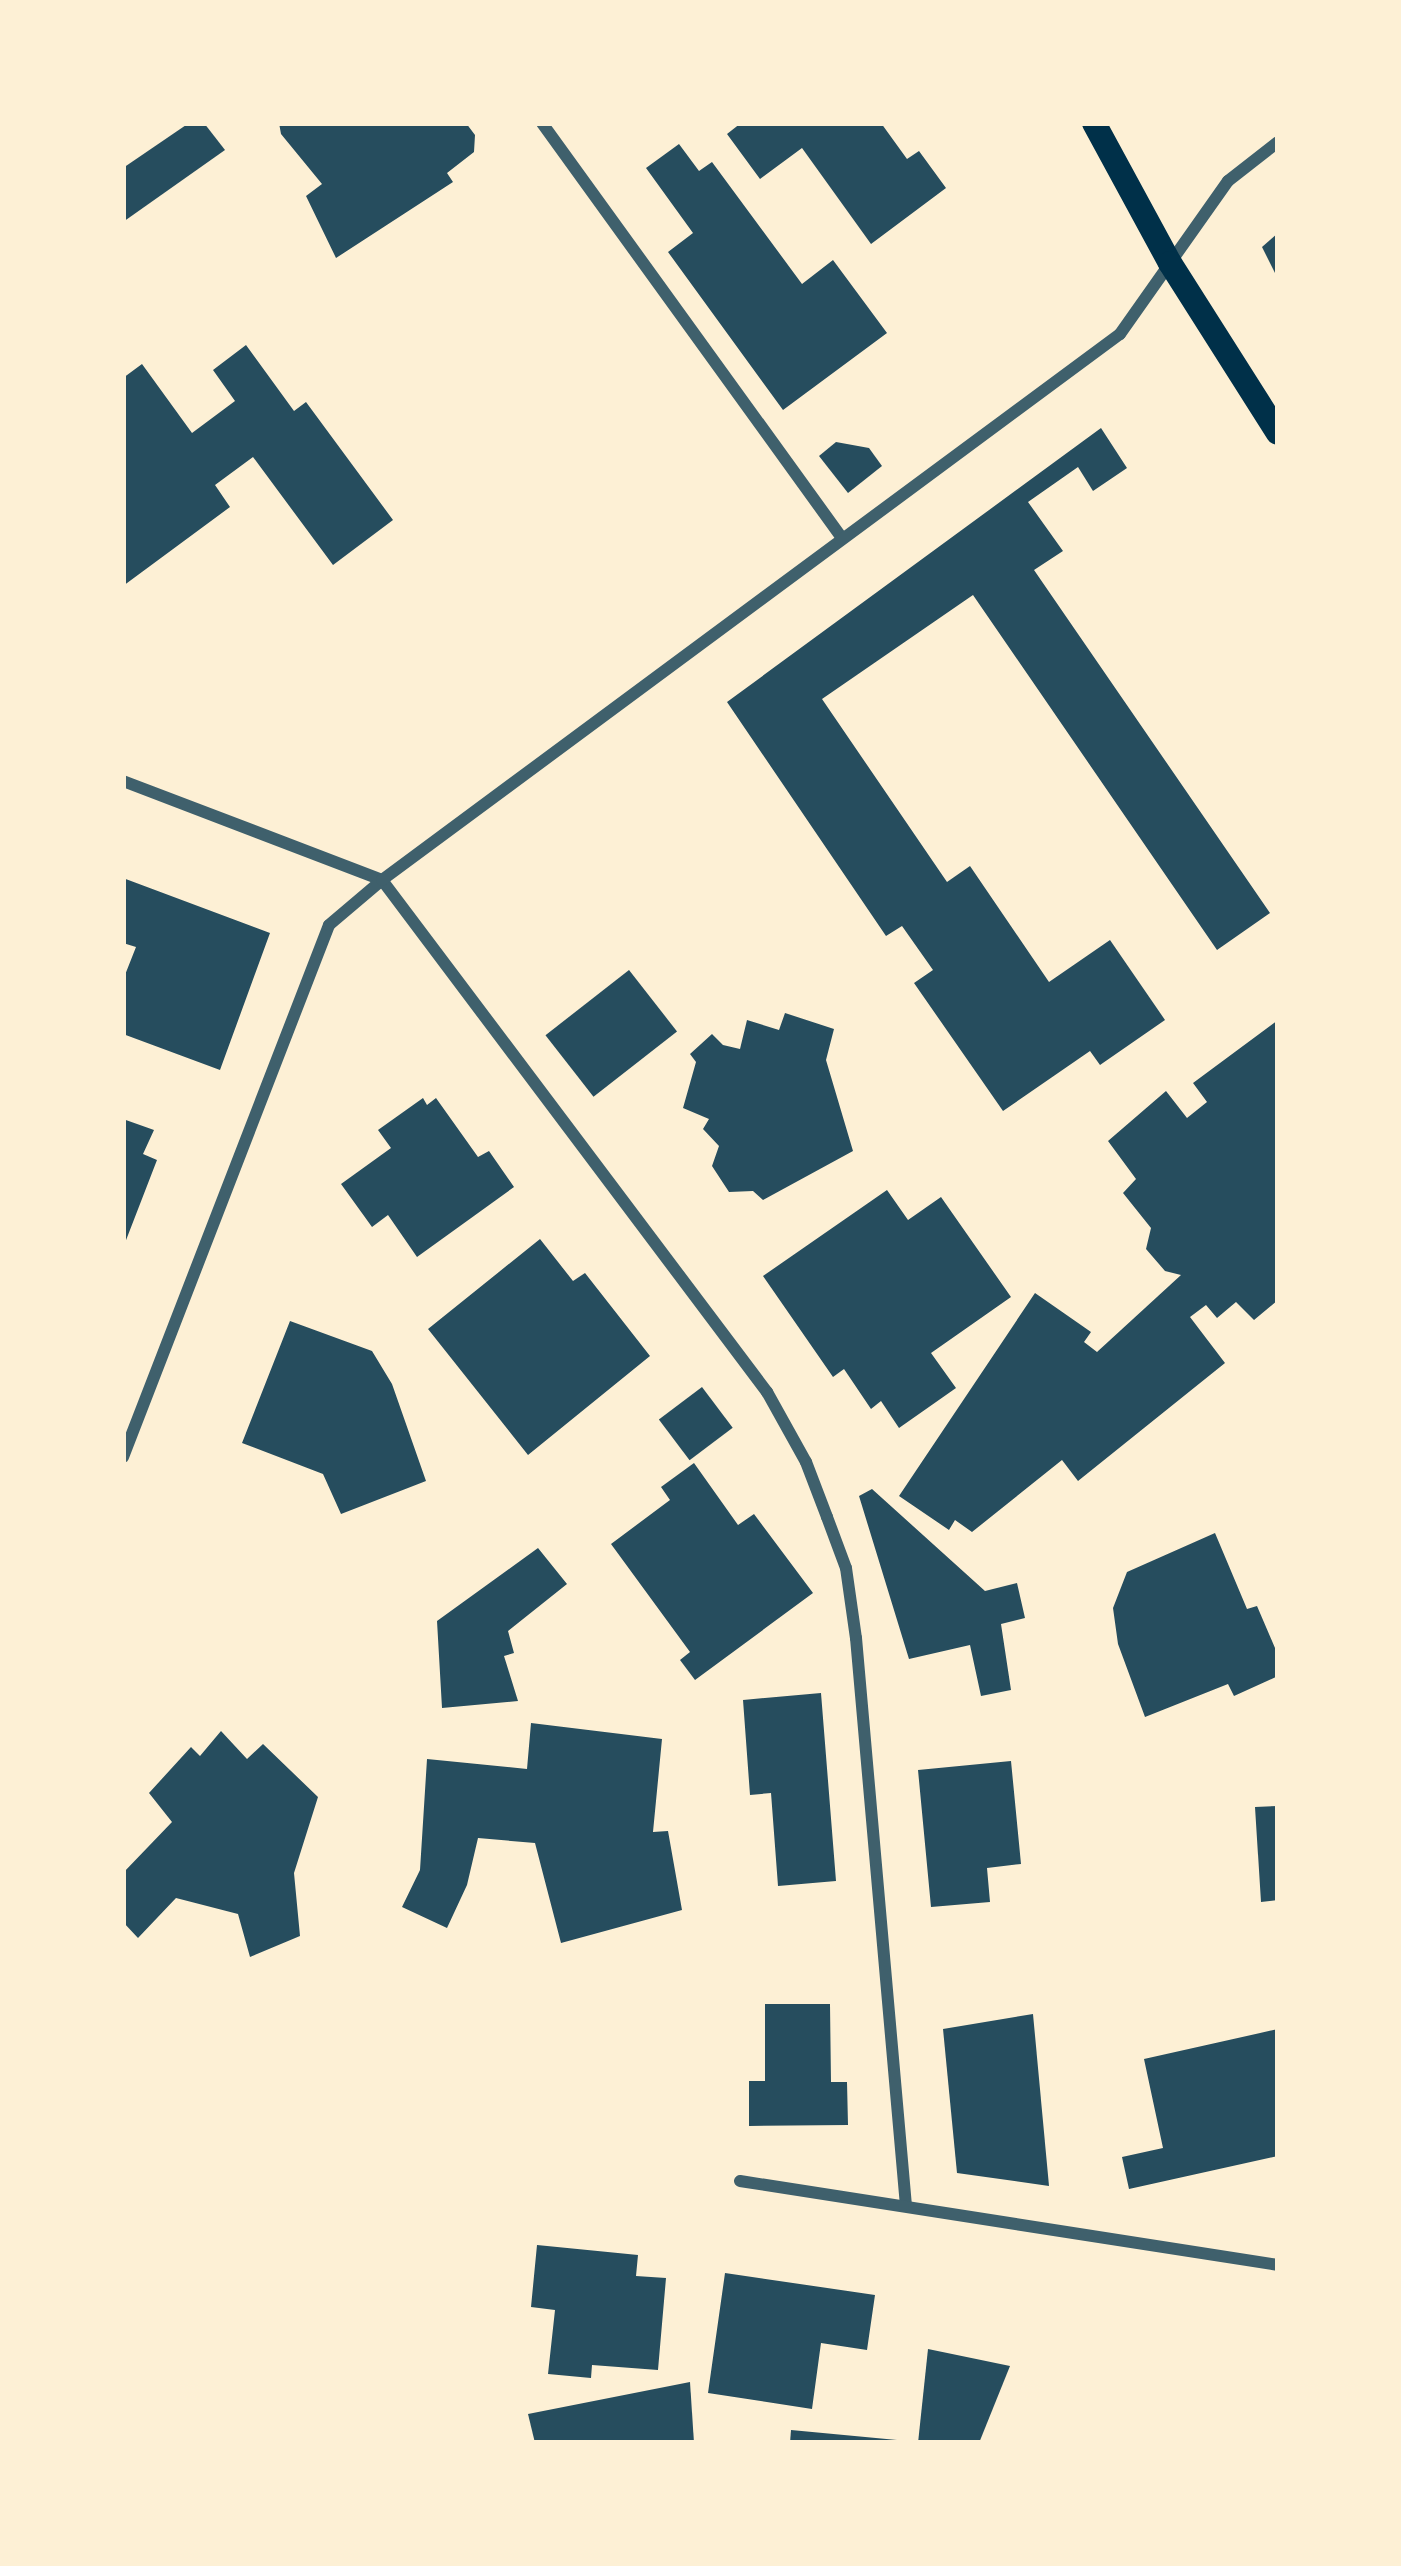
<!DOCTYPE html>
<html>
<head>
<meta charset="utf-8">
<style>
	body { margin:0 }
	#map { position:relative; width:1401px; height:2566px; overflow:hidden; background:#fdf0d5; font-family:"Nunito Sans",sans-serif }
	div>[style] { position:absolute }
	.building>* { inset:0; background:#264d5e; transform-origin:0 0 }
	.minor>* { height:12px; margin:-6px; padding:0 6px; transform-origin:6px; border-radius:6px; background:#3f606c }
	.secondary>* { height:24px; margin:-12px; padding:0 12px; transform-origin:12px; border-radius:12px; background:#003049 }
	span { translate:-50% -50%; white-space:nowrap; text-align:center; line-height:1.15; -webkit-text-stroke:9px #fdf0d5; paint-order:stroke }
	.frame { position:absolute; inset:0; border:126px solid #fdf0d5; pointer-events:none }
</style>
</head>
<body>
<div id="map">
	<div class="building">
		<i style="clip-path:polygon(189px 123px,204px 123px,225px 150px,123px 222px,123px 168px)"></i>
		<i style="clip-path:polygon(279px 123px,466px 123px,475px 135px,474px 152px,447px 173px,453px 182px,336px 258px,306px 196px,322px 184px,281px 134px)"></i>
		<i style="clip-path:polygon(741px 123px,881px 123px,907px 159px,919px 151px,946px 188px,871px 244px,802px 148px,760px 179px,727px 134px)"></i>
		<i style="clip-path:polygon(679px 144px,699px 171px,712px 162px,802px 284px,833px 260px,887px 333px,783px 410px,668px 252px,693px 233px,646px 168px)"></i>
		<i style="clip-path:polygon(1278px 233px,1278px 279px,1262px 247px)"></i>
		<i style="clip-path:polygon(246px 345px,294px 411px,306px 402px,393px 520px,333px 565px,253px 457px,215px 485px,230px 507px,123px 586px,123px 378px,142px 364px,192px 433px,235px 401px,213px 370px)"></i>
		<i style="clip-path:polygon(1101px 428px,1127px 468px,1093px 491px,1078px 467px,1028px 502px,1063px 551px,1034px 570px,1270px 913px,1217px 950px,973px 595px,822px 699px,947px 882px,970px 866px,1049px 982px,1110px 940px,1165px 1020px,1100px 1065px,1090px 1051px,1003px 1111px,914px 983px,933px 970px,902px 926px,886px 936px,727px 702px)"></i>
		<i style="clip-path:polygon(836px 442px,869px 448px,882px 466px,848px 493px,819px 456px)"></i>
		<i style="clip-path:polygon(123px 878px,270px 933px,220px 1070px,123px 1034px,123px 980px,136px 947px,123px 943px)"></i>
		<i style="left:629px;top:970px;width:78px;height:106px;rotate:52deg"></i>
		<i style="clip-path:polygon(785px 1013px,834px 1029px,826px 1060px,853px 1151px,763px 1200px,753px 1191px,729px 1192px,712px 1166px,719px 1146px,703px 1129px,709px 1119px,683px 1108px,696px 1062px,690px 1054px,712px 1034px,723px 1045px,740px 1049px,747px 1020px,779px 1030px)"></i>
		<i style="clip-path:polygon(1278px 1020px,1278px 1300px,1254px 1320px,1236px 1302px,1217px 1318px,1206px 1305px,1190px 1317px,1225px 1363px,1078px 1481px,1062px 1460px,972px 1532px,955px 1520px,949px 1530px,899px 1496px,1035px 1293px,1091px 1332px,1084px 1342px,1097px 1352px,1181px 1275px,1165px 1271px,1146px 1249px,1151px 1228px,1123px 1193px,1136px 1179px,1108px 1141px,1166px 1091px,1187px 1118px,1207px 1102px,1193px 1083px)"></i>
		<i style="clip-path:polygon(423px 1098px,427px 1105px,436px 1098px,478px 1157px,489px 1151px,514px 1187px,417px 1257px,388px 1215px,372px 1227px,341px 1184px,391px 1148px,378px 1130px)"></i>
		<i style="clip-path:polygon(123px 1119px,154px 1130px,143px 1154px,157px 1160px,123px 1248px)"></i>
		<i style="clip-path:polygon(887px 1190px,908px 1220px,941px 1197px,1011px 1297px,931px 1353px,956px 1388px,899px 1428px,881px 1401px,871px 1409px,844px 1369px,833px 1377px,763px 1276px)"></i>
		<i style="clip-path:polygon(540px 1239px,573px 1281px,585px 1273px,650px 1356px,528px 1455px,428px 1329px)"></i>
		<i style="clip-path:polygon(290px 1321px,372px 1351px,392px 1384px,426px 1481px,341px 1514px,323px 1474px,242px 1443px)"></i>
		<i style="left:702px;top:1387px;width:51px;height:54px;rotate:53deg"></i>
		<i style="clip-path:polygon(694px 1463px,738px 1525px,754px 1514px,813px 1593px,695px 1680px,680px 1660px,690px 1652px,611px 1544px,670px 1500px,661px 1487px)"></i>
		<i style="clip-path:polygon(872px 1489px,985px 1591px,1017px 1583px,1025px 1618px,1001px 1624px,1011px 1690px,981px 1696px,970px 1645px,909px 1659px,859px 1496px)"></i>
		<i style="clip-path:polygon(1215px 1533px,1247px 1609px,1257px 1606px,1278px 1655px,1278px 1676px,1234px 1696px,1228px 1684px,1145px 1717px,1118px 1644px,1113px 1608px,1127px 1572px)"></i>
		<i style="clip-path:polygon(538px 1548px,567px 1584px,508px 1631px,514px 1653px,504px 1656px,518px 1701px,442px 1708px,437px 1621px)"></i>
		<i style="clip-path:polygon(821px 1693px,836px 1881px,778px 1886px,771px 1793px,750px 1795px,743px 1700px)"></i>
		<i style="clip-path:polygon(531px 1723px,662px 1739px,653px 1832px,668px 1831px,682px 1910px,561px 1943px,535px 1843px,478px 1838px,467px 1885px,447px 1928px,402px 1907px,420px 1870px,427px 1759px,527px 1769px)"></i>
		<i style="clip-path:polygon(221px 1731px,247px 1759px,263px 1744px,318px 1797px,294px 1873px,300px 1936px,250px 1957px,238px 1914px,176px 1898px,138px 1938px,123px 1922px,123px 1873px,172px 1822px,149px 1793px,191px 1747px,200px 1756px)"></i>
		<i style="clip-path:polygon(1011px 1761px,1021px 1864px,987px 1868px,990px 1902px,931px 1907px,918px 1770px)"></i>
		<i style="clip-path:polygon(1278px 1806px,1278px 1900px,1261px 1902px,1255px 1807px)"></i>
		<i style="clip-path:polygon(765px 2004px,830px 2004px,831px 2082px,847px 2082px,848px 2125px,749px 2126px,749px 2081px,765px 2081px)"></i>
		<i style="clip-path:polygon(1033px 2014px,1049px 2186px,957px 2173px,943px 2029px)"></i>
		<i style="clip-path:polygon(1278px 2029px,1278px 2156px,1129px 2189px,1122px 2157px,1163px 2148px,1144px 2059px)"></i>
		<i style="clip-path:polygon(537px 2245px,638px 2255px,636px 2276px,666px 2278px,658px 2370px,592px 2365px,591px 2378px,548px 2374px,555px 2310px,531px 2307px)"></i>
		<i style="clip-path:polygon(725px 2273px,875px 2295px,867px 2350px,821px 2343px,812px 2409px,708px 2393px)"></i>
		<i style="clip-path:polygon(928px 2349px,1010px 2366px,979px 2443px,918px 2443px)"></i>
		<i style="clip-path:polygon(690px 2382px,694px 2443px,535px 2443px,528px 2414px)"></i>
		<i style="clip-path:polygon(791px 2430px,897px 2440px,897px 2443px,790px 2443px)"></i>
	</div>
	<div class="minor">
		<i style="left:542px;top:123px;width:512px;rotate:54.14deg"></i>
		<i style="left:123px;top:781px;width:277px;rotate:20.9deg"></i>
		<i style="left:382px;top:880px;width:641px;rotate:53.06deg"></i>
		<i style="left:767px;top:1392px;width:80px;rotate:60.9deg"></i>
		<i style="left:806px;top:1462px;width:59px;rotate:69.1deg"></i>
		<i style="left:827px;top:1517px;width:54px;rotate:69.6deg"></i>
		<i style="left:846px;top:1568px;width:71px;rotate:81.9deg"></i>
		<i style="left:856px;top:1638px;width:570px;rotate:84.97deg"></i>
		<i style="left:123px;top:1457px;width:570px;rotate:-68.83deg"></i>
		<i style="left:329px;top:925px;width:70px;rotate:-40.3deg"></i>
		<i style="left:382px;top:880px;width:918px;rotate:-36.5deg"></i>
		<i style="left:1120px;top:334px;width:187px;rotate:-54.8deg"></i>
		<i style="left:1228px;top:181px;width:63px;rotate:-38deg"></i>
		<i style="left:740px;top:2181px;width:545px;rotate:8.87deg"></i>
	</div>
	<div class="secondary">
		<i style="left:1094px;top:123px;width:159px;rotate:61.5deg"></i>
		<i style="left:1170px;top:263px;width:201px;rotate:57.6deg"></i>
	</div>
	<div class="frame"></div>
</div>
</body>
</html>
